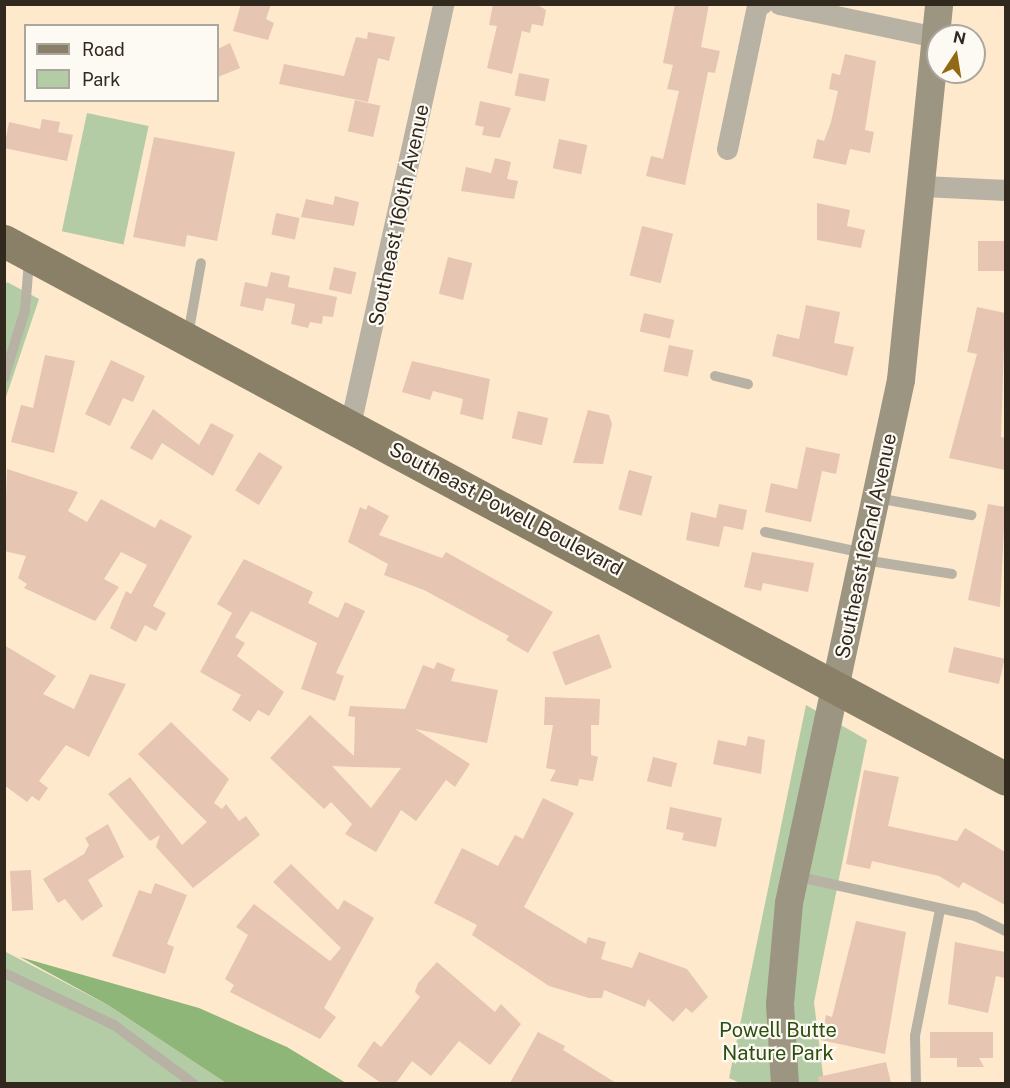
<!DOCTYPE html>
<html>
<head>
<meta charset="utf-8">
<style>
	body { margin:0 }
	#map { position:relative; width:1010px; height:1088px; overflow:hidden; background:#fee9cc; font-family:"Public Sans",sans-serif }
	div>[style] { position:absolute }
	.green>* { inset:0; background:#b3cca5; transform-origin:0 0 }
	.forest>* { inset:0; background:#8fb679 }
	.building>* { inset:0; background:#e6c5b3; transform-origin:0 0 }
	.lane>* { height:10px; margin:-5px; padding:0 5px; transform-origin:5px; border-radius:5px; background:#b7b2a4 }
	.street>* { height:21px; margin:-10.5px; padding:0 10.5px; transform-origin:10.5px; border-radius:10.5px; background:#b7b2a4 }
	.secondary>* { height:28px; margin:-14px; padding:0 14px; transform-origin:14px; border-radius:14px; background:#9c9581 }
	.primary>* { height:33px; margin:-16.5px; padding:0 16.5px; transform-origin:16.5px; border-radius:16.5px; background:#898067 }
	span { translate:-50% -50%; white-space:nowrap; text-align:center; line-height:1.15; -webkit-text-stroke:4.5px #fdf9f3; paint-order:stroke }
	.street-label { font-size:20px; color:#31291e }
	.park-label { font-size:20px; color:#2c4f0f }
	.frame { position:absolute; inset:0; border:6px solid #31291e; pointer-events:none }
	.legend { position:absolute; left:24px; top:24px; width:195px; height:78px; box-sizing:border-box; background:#fdf9f3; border:2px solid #aba69e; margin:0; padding:8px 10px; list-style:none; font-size:18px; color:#31291e }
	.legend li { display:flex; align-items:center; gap:12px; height:30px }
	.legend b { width:30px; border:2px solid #aba69e }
	.north { position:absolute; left:926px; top:24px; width:60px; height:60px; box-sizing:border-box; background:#fdf9f3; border:2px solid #aba69e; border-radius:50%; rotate:12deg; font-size:16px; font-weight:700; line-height:24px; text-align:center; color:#31291e }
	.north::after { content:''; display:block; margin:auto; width:21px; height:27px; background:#936a14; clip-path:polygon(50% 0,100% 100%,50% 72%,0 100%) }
</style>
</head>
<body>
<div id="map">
	<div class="green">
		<i style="left:87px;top:113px;width:63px;height:121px;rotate:12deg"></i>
		<i style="clip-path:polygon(7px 282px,39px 299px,5px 400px,4px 288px)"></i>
		<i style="clip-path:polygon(806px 705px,867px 740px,814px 1002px,824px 1083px,740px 1083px,729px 1078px)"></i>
		<i style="clip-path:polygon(4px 951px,108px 1005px,226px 1083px,5px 1083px)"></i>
	</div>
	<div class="forest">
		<i style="clip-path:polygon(20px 957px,199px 1008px,287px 1047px,346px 1083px,226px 1083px,108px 1005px)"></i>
	</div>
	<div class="building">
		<i style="clip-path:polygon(241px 4px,271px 4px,266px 19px,274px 23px,268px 40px,233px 31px)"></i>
		<i style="clip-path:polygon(493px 4px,536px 4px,546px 10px,543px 26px,532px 24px,530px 33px,522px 31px,512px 74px,487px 68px,497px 26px,489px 25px)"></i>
		<i style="clip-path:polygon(675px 4px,709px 4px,701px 47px,720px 51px,715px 73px,708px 72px,685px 185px,646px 176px,651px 156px,663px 159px,679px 91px,667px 89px,673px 65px,663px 63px)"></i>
		<i style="clip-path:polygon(368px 32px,395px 37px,389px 61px,378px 58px,368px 102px,279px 84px,284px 64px,344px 76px,356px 37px,367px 39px)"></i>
		<i style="clip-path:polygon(230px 43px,240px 68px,218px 77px,218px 49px)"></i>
		<i style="clip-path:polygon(845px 54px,876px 61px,865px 130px,874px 132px,870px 153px,850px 149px,846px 165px,813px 158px,817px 139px,824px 141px,831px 122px,838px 91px,829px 89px,832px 73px,840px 75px)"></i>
		<i style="left:519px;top:73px;width:31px;height:23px;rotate:11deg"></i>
		<i style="left:355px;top:100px;width:26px;height:32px;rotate:13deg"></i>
		<i style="clip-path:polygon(480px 101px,511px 108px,500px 138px,482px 135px,484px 127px,475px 125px)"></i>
		<i style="clip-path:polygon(42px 119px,60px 122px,58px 132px,73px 135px,67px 161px,4px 148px,9px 122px,40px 129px)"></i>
		<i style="clip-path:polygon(154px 137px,235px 152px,217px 241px,187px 235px,185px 247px,133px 237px)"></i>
		<i style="left:559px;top:139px;width:29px;height:30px;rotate:12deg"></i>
		<i style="clip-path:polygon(495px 158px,511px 162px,507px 179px,518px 181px,514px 199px,461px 191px,466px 167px,491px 173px)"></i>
		<i style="clip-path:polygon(335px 196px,359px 202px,354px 226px,301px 217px,306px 199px,333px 205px)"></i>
		<i style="clip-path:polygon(817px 203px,850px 210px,847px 226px,865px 230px,861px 248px,817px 240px)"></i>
		<i style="left:276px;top:213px;width:24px;height:22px;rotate:12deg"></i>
		<i style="left:642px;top:226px;width:32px;height:51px;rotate:14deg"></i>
		<i style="left:978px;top:241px;width:27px;height:30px"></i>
		<i style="left:448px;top:257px;width:25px;height:38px;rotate:14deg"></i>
		<i style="left:334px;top:267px;width:23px;height:23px;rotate:13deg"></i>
		<i style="clip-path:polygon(271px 272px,290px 276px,288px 287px,337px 297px,333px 317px,323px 316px,322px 324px,310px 322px,308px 328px,291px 324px,295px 304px,266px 298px,263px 311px,240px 306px,245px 282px,267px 287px)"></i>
		<i style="clip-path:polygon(806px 305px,840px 312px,834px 343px,854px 347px,847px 376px,772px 356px,777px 334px,799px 339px)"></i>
		<i style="clip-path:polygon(977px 307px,1005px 313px,1001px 437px,1005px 438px,1005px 470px,949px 458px,977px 354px,967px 352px)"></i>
		<i style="left:644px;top:313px;width:31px;height:19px;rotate:13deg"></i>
		<i style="left:669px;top:345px;width:25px;height:27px;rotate:12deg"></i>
		<i style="clip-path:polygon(45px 355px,75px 361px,54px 453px,11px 442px,21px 405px,33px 408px)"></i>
		<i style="clip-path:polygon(111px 360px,145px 376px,133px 402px,123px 398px,110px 426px,85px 414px)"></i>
		<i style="clip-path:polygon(412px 361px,490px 379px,483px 420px,460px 414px,463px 399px,433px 391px,430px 400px,402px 392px)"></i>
		<i style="clip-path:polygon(153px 409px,199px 445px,211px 423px,234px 435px,213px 476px,162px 443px,152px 460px,130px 448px)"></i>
		<i style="clip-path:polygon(588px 410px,609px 415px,612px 424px,603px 464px,573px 463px)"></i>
		<i style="left:518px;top:411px;width:31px;height:28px;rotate:13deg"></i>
		<i style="clip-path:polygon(806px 447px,840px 454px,836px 474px,822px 471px,811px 522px,765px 512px,771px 483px,797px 489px)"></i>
		<i style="left:259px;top:452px;width:28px;height:45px;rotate:32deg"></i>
		<i style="clip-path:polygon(7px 469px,78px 492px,68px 511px,87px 522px,101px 499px,155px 528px,160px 519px,192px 536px,153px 606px,166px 613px,156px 631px,145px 625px,136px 642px,110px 628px,126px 591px,131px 594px,147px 565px,121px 552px,104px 579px,119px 587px,95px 621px,24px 588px,27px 584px,18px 578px,26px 556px,4px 551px)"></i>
		<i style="left:629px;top:470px;width:24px;height:41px;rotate:15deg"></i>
		<i style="clip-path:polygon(719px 504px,747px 510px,743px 530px,724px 526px,719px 547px,686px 540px,691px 512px,716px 518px)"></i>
		<i style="clip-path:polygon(988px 504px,1005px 507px,1000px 607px,968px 600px)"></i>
		<i style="clip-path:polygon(368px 505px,389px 516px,379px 535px,442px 558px,446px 552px,553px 612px,528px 653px,506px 640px,509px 636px,424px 590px,384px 575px,388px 564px,348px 542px,360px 507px,366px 510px)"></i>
		<i style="clip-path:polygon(752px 552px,814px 563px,808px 592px,763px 583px,761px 591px,744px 587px)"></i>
		<i style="clip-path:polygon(244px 559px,313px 592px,308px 603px,338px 618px,345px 602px,365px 611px,336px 673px,344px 676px,335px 701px,301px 689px,317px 643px,251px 611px,235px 637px,245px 643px,237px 656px,284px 692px,269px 716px,258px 710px,250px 722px,232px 710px,241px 695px,200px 672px,232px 613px,217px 604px)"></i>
		<i style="left:599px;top:634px;width:36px;height:50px;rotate:69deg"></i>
		<i style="clip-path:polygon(4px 645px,56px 676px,43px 694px,74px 709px,90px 674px,126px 684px,89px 757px,66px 745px,39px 781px,48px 788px,39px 801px,32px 796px,27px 802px,4px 785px)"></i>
		<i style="left:954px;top:647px;width:52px;height:26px;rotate:13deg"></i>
		<i style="clip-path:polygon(evenodd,437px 662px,455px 669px,451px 681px,498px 690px,487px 743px,415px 729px,470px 764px,455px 787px,446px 780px,416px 821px,401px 810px,376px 852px,345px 834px,352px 824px,331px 802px,324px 809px,270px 758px,310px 715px,354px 756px,355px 717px,348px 716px,350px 706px,405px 709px,423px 665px,434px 669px,437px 662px,332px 766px,353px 767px,401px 768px,371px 808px,332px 766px)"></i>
		<i style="clip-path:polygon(545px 697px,600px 699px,599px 725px,591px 725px,591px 755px,598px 757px,593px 781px,579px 779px,578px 786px,550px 781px,556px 770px,546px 768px,553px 725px,544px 725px)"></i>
		<i style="clip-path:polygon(171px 722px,229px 779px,214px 803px,222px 809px,226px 804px,239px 821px,246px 816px,260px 835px,193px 888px,156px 847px,160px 835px,150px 841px,108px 794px,130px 777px,182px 845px,207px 822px,138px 754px)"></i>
		<i style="clip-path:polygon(748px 736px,765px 740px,761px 774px,713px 764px,718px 740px,746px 746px)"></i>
		<i style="left:653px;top:757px;width:25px;height:25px;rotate:14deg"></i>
		<i style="clip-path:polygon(864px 770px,899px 777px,888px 826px,957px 841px,965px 828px,1005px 852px,1005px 905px,963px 882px,959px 888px,939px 876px,872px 861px,870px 869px,846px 864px)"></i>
		<i style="clip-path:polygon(543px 798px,574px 813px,524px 907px,586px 944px,588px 937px,606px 942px,601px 959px,632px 968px,639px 952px,687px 969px,708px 997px,692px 1013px,686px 1008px,673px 1022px,648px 999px,645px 1007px,604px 990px,602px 998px,589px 998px,549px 986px,472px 935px,477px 925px,434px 903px,462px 848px,498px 866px,515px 835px,523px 839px)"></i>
		<i style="clip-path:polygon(670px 807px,722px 818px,716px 847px,682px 840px,684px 833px,666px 829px)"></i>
		<i style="clip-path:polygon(108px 824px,124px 857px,88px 880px,103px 906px,82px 921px,65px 899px,58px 903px,43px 879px,84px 854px,89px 845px,85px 838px)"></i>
		<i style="clip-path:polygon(291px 864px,338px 910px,344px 900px,374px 918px,324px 1008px,336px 1017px,320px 1039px,230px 992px,234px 985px,225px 979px,248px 935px,236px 927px,254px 904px,330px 961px,341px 948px,273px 882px)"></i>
		<i style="left:31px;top:870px;width:40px;height:21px;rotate:87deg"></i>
		<i style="clip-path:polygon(155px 883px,187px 895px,167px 944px,174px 947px,165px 974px,112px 956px,139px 890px,151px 894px)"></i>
		<i style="clip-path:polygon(856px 921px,906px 932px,885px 1054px,821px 1040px,826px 1015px,832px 1017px)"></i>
		<i style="clip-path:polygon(955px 942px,1005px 952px,1005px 978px,996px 976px,988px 1013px,948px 1004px)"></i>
		<i style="clip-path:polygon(437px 962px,495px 1012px,501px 1004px,521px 1024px,490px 1065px,459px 1041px,431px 1076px,412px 1061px,396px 1083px,381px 1083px,357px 1066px,374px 1041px,381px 1047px,420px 997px,415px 992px,418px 983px)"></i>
		<i style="clip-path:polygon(538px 1032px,565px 1046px,563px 1050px,616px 1083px,510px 1083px)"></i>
		<i style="clip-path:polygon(930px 1032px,993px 1032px,993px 1058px,979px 1058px,984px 1067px,957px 1067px,957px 1058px,930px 1058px)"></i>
		<i style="clip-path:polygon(886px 1062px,891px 1083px,819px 1083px,818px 1077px)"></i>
	</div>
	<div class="lane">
		<i style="left:188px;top:335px;width:73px;rotate:-79.8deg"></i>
		<i style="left:715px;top:376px;width:34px;rotate:14deg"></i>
		<i style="left:4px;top:378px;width:71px;rotate:-72.8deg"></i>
		<i style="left:25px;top:310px;width:49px;rotate:-85.3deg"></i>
		<i style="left:877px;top:498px;width:96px;rotate:10.3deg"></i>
		<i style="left:765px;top:532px;width:101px;rotate:12deg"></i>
		<i style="left:864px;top:560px;width:89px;rotate:9deg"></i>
		<i style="left:795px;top:876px;width:184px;rotate:12.5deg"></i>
		<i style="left:975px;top:916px;width:34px;rotate:26deg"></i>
		<i style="left:4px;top:973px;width:122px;rotate:25.3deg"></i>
		<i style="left:114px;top:1025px;width:99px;rotate:36.4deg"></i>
		<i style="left:916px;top:1084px;width:48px;rotate:-91.2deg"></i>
		<i style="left:915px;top:1036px;width:128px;rotate:-78.8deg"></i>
	</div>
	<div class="street">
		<i style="left:779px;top:4px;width:159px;rotate:11.9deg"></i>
		<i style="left:727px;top:149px;width:146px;rotate:-78.2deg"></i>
		<i style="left:757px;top:6px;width:5px;rotate:-22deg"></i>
		<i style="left:923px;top:186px;width:83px;rotate:2.8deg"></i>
		<i style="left:350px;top:425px;width:431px;rotate:-77.5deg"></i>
	</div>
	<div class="secondary">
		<i style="left:785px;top:1084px;width:80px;rotate:-93.6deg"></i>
		<i style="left:780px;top:1004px;width:101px;rotate:-84.9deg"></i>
		<i style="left:789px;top:903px;width:535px;rotate:-77.91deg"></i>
		<i style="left:901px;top:380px;width:378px;rotate:-84.2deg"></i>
	</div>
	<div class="primary">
		<i style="left:4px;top:241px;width:1137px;rotate:28.23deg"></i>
	</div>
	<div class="street-label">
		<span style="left:399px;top:215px;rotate:-78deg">Southeast 160th Avenue</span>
		<span style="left:506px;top:509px;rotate:28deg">Southeast Powell Boulevard</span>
		<span style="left:866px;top:546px;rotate:-78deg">Southeast 162nd Avenue</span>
	</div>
	<div class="park-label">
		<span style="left:778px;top:1042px">Powell Butte<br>Nature Park</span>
	</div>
	<div class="frame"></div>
	<ul class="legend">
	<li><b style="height:8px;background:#898067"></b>Road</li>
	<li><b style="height:16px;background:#b3cca5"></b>Park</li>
	</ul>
	<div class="north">N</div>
</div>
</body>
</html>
